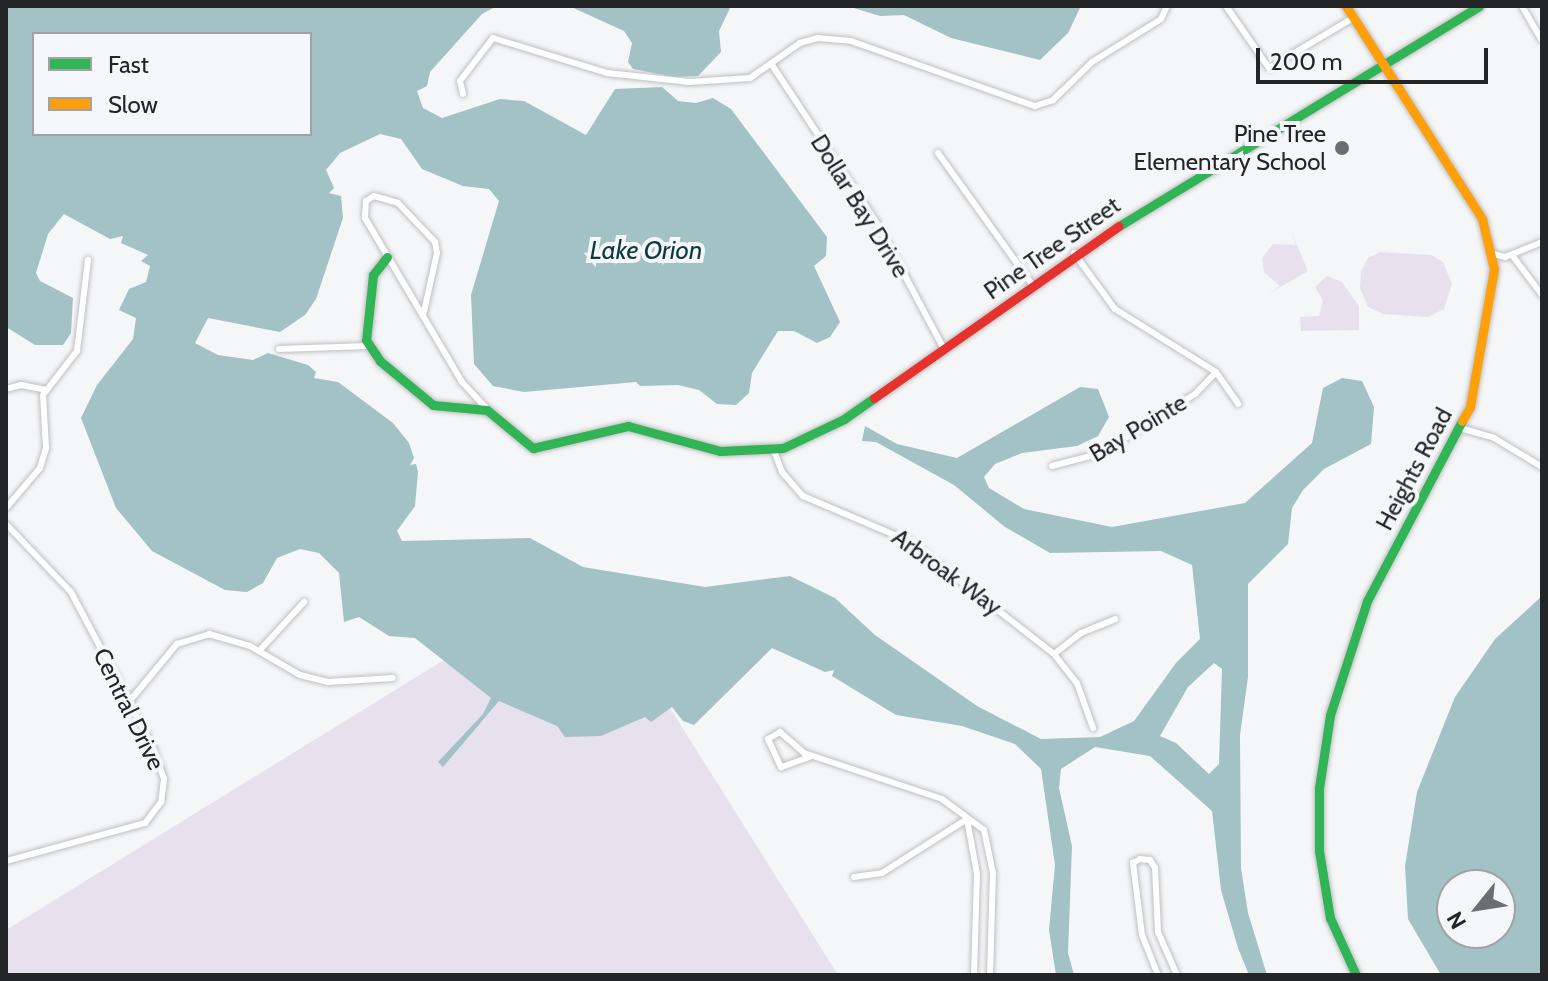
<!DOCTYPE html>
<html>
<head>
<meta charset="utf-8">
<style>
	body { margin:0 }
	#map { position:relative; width:1548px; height:981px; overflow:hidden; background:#f5f6f8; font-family:Cabin,sans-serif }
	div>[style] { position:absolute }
	.green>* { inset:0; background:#e7e1ee }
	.water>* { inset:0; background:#a2c2c6 }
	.roads { filter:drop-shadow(0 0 2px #c0c0c2) drop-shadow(0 0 2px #c0c0c2) }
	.street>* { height:6px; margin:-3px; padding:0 3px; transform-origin:3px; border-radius:3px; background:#fefefe }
	.fast>* { height:9px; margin:-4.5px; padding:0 4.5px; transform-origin:4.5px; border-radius:4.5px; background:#30b455 }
	.slow>* { height:9px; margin:-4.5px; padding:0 4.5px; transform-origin:4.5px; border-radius:4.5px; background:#ff9f0a }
	.jam>* { height:9px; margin:-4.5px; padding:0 4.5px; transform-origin:4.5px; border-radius:4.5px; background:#e5322d }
	.dots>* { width:22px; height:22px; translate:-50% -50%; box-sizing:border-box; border:4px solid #f4f6f9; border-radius:50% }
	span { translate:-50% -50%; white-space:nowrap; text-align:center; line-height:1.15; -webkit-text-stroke:8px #f4f6f9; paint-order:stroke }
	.poi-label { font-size:24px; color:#242526 }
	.right { translate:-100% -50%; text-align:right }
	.street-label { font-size:24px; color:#242526 }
	.water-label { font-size:26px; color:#0d3a3e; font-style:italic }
	.frame { position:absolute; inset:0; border:8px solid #242526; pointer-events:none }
	.legend { position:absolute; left:32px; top:32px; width:280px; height:104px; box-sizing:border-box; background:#f4f6f9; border:2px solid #a1a2a5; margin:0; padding:10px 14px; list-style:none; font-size:24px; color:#242526 }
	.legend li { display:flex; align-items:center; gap:16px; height:40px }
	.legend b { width:40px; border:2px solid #a1a2a5 }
	.north { position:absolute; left:1436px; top:869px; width:80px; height:80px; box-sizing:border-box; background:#f4f6f9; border:2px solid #a1a2a5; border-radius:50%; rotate:240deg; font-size:22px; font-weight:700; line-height:32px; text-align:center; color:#242526 }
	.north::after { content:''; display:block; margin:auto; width:28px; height:36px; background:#6d6e70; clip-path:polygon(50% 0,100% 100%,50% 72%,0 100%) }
	.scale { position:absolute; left:1256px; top:48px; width:232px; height:36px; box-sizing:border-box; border:4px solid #242526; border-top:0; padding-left:10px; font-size:24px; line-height:28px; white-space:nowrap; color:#242526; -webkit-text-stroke:6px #f4f6f9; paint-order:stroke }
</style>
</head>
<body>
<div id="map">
	<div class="green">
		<i style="clip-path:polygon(1291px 231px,1308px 271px,1267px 295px,1280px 286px,1264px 272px,1262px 258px,1273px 244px,1296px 245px)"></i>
		<i style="clip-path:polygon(1380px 252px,1431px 255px,1443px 262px,1452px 284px,1444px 309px,1428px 317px,1383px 314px,1368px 307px,1360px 288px,1361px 271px,1368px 258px)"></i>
		<i style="clip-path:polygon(1327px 276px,1342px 282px,1359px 306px,1359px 330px,1301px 331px,1300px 317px,1319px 316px,1323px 301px,1315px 287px)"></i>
		<i style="clip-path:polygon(585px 573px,838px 975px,6px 975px,6px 930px)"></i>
	</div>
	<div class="water">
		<i style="clip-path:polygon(evenodd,6px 6px,497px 6px,482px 14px,430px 72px,427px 86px,417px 91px,423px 108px,442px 118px,500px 99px,524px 101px,586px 135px,615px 89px,662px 87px,678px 101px,696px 103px,713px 98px,731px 109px,827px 237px,826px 256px,814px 266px,840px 322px,830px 337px,817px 343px,794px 331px,778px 331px,752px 373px,749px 393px,736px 405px,717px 404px,699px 390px,678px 385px,640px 386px,636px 382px,524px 392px,493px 386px,474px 364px,471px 295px,499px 201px,489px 189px,463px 186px,422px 169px,401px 139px,380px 134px,340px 153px,326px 170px,334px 188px,329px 193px,341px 196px,343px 218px,316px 299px,305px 315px,280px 332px,208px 318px,195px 343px,218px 355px,253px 360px,268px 353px,308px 365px,316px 372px,314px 378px,338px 382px,393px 423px,409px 443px,414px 458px,410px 465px,416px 464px,418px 472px,415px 506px,397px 531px,402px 541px,530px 538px,583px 567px,705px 587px,790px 576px,835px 598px,875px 635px,977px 706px,1041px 739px,1100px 737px,1134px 721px,1176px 663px,1200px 639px,1192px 565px,1161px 551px,1050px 553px,1005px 527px,954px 485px,876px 442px,862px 441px,865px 426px,897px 444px,957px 458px,1080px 387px,1098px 389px,1109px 417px,1098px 436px,1077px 446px,1022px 453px,995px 464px,984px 477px,989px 488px,1024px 509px,1112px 527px,1245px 503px,1312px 443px,1323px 388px,1342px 378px,1362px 381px,1374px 407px,1371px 444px,1324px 469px,1303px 490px,1292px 508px,1288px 544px,1248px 584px,1248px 677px,1240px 735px,1241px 868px,1248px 913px,1267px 975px,1249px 975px,1238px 948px,1221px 890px,1212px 811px,1150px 756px,1095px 747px,1061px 769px,1059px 788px,1072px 846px,1068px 953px,1074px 975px,1056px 975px,1049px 930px,1055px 865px,1041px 769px,1015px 744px,962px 726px,896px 715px,832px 676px,834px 670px,825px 672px,772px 648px,694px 725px,683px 721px,672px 707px,651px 722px,645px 717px,601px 736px,565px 737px,557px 726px,499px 701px,443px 767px,438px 762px,483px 714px,491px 698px,415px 638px,389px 636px,359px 617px,344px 622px,339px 573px,319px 553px,300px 549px,277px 558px,263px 583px,247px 592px,225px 590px,152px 551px,116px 508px,81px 418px,97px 385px,133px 339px,136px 318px,119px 310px,129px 289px,146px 282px,150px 266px,141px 261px,148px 255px,121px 243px,123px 236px,110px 239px,64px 214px,48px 234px,36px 273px,40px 281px,73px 298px,71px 333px,63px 345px,35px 345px,6px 327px,6px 6px,34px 34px,310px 34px,310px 134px,34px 134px,34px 34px,6px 6px,1214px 663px,1222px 669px,1219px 764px,1209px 774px,1176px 743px,1160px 736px,1188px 687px,1214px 663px)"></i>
		<i style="clip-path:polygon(569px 6px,731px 6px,719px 31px,721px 52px,698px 76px,673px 77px,633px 69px,628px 62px,632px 43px,624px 31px)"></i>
		<i style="clip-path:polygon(847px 6px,1081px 6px,1068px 33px,1040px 60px,951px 38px,904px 15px,880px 16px)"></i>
		<i style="clip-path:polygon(evenodd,1542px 596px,1542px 975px,1441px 975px,1408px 919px,1405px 866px,1417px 792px,1455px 697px,1495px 639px,1542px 596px,1500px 885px,1500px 933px,1452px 933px,1452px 885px,1500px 885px)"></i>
	</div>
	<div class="roads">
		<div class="street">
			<i style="left:1226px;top:6px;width:75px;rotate:55.3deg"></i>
			<i style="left:1269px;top:68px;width:98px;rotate:-30.8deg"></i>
			<i style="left:1522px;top:6px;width:39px;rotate:60deg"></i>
			<i style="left:772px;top:65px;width:192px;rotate:56.5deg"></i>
			<i style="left:878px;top:225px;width:140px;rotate:62deg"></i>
			<i style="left:463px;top:94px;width:13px;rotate:-103deg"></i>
			<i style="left:460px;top:81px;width:54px;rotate:-52.5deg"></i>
			<i style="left:493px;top:38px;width:119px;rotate:17.1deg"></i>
			<i style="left:607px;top:73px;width:83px;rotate:6.2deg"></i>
			<i style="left:690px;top:82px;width:60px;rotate:-3.8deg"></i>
			<i style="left:750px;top:78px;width:61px;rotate:-35deg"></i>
			<i style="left:800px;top:43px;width:19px;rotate:-16deg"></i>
			<i style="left:818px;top:38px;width:33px;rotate:5deg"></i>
			<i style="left:851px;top:41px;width:195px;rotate:19.5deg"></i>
			<i style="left:1035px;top:106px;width:19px;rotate:-18deg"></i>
			<i style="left:1053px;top:100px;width:54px;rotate:-44.3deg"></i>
			<i style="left:1092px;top:62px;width:81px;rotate:-31.9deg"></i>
			<i style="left:1161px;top:19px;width:14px;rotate:-65deg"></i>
			<i style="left:938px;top:153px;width:160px;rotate:54.4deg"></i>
			<i style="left:1074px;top:253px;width:69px;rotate:53.8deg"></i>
			<i style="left:1115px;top:309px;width:119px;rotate:32deg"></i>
			<i style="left:1216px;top:372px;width:39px;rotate:55deg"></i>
			<i style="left:1493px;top:254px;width:12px;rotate:14deg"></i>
			<i style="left:1505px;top:257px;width:40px;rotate:-22deg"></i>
			<i style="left:1512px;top:255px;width:50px;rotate:53.1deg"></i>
			<i style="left:423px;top:316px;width:114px;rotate:-120.6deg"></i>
			<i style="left:365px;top:218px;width:17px;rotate:-87deg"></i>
			<i style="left:366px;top:201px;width:9px;rotate:-32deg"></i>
			<i style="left:374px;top:196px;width:25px;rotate:16deg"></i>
			<i style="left:398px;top:203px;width:54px;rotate:46.5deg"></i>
			<i style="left:435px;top:242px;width:11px;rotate:80deg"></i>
			<i style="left:437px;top:253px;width:65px;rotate:102.5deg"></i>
			<i style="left:423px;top:316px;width:77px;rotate:59.4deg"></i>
			<i style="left:462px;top:382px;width:35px;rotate:47deg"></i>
			<i style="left:279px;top:349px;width:89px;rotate:-1.9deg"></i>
			<i style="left:6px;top:389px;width:16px;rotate:-15deg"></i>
			<i style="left:21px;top:385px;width:25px;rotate:11deg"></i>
			<i style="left:1460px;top:428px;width:35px;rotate:16deg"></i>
			<i style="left:1494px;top:438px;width:56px;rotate:31.1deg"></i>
			<i style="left:774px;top:451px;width:22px;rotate:69deg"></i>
			<i style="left:782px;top:472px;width:32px;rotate:49deg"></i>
			<i style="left:803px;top:496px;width:115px;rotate:23deg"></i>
			<i style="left:909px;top:541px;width:184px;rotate:37.9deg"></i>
			<i style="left:1054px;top:654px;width:37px;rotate:52deg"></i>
			<i style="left:1077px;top:683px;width:48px;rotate:70.4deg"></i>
			<i style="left:1052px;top:466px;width:52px;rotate:-14.6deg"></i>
			<i style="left:1102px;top:453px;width:110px;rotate:-32.4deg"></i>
			<i style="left:1195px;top:394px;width:30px;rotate:-46deg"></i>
			<i style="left:6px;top:508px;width:52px;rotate:-49.6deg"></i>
			<i style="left:40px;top:468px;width:21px;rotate:-73deg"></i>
			<i style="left:46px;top:448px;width:53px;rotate:-93.2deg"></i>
			<i style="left:43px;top:395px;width:56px;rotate:-52.3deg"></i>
			<i style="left:77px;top:351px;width:92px;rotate:-83.1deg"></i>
			<i style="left:6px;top:524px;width:94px;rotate:46.3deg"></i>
			<i style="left:71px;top:592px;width:171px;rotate:62.1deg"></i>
			<i style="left:151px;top:743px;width:38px;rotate:70deg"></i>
			<i style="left:164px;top:779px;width:23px;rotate:97deg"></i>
			<i style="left:161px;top:802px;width:26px;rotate:127deg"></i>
			<i style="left:145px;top:823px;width:144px;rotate:164.7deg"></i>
			<i style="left:259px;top:651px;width:67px;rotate:-47.4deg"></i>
			<i style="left:1054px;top:654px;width:34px;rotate:-38deg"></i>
			<i style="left:1081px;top:633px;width:37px;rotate:-22deg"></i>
			<i style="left:128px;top:703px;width:77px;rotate:-50.3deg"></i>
			<i style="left:177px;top:644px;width:34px;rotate:-17deg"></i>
			<i style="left:209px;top:634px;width:43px;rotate:16.3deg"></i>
			<i style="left:250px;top:646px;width:58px;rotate:30.1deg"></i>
			<i style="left:300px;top:675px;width:29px;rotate:14deg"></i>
			<i style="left:328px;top:682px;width:65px;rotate:-3.5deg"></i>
			<i style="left:812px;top:756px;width:33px;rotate:160deg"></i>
			<i style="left:781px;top:767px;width:31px;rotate:-115deg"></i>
			<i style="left:768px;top:739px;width:14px;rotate:-30deg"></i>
			<i style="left:780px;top:732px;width:32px;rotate:41deg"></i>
			<i style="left:804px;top:753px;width:145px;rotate:18.4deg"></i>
			<i style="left:942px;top:799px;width:52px;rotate:36.4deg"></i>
			<i style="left:984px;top:830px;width:44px;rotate:78.2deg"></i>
			<i style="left:993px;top:873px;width:102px;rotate:91.7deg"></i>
			<i style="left:967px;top:819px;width:56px;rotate:79.7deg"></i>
			<i style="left:977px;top:874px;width:101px;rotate:91.7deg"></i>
			<i style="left:854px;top:877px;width:28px;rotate:-8deg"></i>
			<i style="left:882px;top:873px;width:101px;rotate:-32.4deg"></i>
			<i style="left:1158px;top:975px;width:43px;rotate:-111.8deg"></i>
			<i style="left:1142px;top:935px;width:73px;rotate:-97.1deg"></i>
			<i style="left:1133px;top:863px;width:8px;rotate:-30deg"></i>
			<i style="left:1140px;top:859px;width:10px;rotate:6deg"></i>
			<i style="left:1150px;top:860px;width:9px;rotate:58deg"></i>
			<i style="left:1155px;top:868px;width:64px;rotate:87.3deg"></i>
			<i style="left:1158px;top:932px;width:47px;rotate:66.2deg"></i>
		</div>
		<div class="fast">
			<i style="left:1119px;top:226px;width:422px;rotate:-31.4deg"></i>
			<i style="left:387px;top:257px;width:23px;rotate:128deg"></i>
			<i style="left:373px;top:275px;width:65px;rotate:96.1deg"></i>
			<i style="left:366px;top:340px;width:25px;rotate:56deg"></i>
			<i style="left:380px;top:361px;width:69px;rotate:39.7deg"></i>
			<i style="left:433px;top:405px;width:54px;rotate:5.3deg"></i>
			<i style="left:487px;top:410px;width:60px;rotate:39.6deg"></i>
			<i style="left:533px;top:448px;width:98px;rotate:-13deg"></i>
			<i style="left:628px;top:426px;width:95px;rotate:15.2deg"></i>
			<i style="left:720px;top:451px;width:63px;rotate:-2.7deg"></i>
			<i style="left:783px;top:448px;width:68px;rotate:-25.4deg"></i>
			<i style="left:844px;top:419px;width:37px;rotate:-35deg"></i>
			<i style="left:1356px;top:975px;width:63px;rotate:-114.5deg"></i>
			<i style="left:1330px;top:918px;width:68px;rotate:-99.3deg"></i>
			<i style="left:1319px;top:851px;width:63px;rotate:-90deg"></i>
			<i style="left:1319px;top:788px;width:74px;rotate:-81.4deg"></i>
			<i style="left:1330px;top:715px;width:120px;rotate:-72deg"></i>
			<i style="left:1367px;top:601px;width:204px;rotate:-62.2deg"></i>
		</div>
		<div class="slow">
			<i style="left:1346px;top:6px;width:253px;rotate:57.4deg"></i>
			<i style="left:1482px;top:219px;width:51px;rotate:76.5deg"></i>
			<i style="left:1494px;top:269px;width:140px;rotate:99.9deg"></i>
			<i style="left:1470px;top:407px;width:16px;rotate:120deg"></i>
		</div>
		<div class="jam">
			<i style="left:874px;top:398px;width:299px;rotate:-35.1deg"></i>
		</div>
	</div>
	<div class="dots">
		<i style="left:1342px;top:148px;background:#6d6e70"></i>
	</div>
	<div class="poi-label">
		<span class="right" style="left:1326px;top:148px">Pine Tree<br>Elementary School</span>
	</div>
	<div class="street-label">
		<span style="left:860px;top:206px;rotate:58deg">Dollar Bay Drive</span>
		<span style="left:1052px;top:248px;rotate:-35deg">Pine Tree Street</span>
		<span style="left:1138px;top:428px;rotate:-31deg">Bay Pointe</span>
		<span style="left:1414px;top:469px;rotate:-62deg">Heights Road</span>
		<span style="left:947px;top:572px;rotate:36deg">Arbroak Way</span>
		<span style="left:129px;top:709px;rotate:64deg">Central Drive</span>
	</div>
	<div class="water-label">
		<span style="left:646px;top:251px">Lake Orion</span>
	</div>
	<div class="frame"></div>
	<ul class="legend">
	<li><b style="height:10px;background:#30b455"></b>Fast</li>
	<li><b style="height:10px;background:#ff9f0a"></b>Slow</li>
	</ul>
	<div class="north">N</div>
	<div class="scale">200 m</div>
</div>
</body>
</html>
